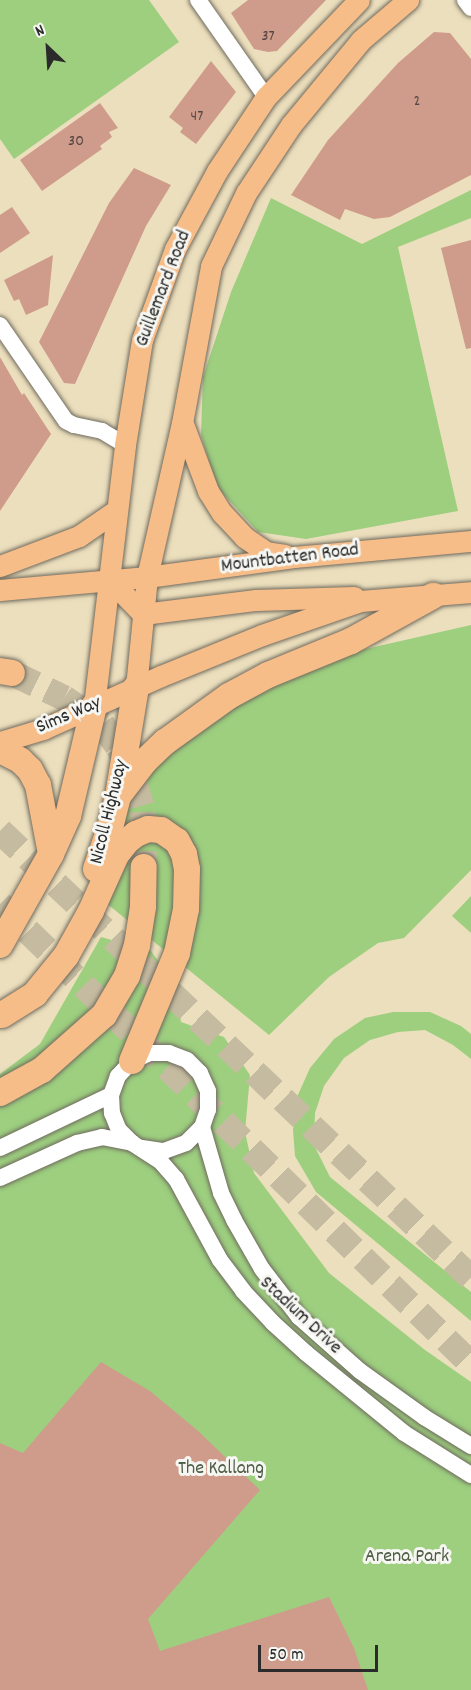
<!DOCTYPE html>
<html>
<head>
<meta charset="utf-8">
<style>
	body { margin:0 }
	#map { position:relative; width:471px; height:1690px; overflow:hidden; background:#ecdfbd; font-family:Dekko,sans-serif }
	div>[style] { position:absolute }
	.green>* { inset:0; background:#9dcf7f }
	.building>* { inset:0; background:#cf9c8c }
	.highway-tunnel>* { height:26px; margin-top:-13px; transform-origin:0; background:repeating-linear-gradient(90deg,#c5bba0 0 26px,transparent 0 39px) }
	.roads { filter:drop-shadow(0 0 2px #6f6a5e) drop-shadow(0 0 2px #6f6a5e) }
	.minor>* { height:16px; margin:-8px; padding:0 8px; transform-origin:8px; border-radius:8px; background:#fff }
	.major>* { height:21px; margin:-10.5px; padding:0 10.5px; transform-origin:10.5px; border-radius:10.5px; background:#f7bd88 }
	.highway>* { height:26px; margin:-13px; padding:0 13px; transform-origin:13px; border-radius:13px; background:#f7bd88 }
	span { translate:-50% -50%; white-space:nowrap; text-align:center; line-height:1.15; -webkit-text-stroke:6px #f6f6f2; paint-order:stroke }
	.number-label { font-size:16px; color:#544743 }
	.number-label span { -webkit-text-stroke-width:0 }
	.street-label { font-size:20px; color:#2b2b2b }
	.park-label { font-size:20px; color:#4d5c44 }
	.north { position:absolute; left:18px; top:18px; width:60px; height:60px; -webkit-text-stroke:4px #f6f6f2; paint-order:stroke; rotate:335deg; font-size:16px; font-weight:700; line-height:24px; text-align:center; color:#2b2b2b }
	.north::after { content:''; display:block; margin:auto; width:21px; height:27px; background:#2b2b2b; clip-path:polygon(50% 0,100% 100%,50% 72%,0 100%) }
	.scale { position:absolute; left:258px; top:1645px; width:120px; height:27px; box-sizing:border-box; border:3px solid #2b2b2b; border-top:0; padding-left:8px; font-size:18px; line-height:21px; white-space:nowrap; color:#2b2b2b; -webkit-text-stroke:4px #f6f6f2; paint-order:stroke }
</style>
</head>
<body>
<div id="map">
	<div class="green">
		<i style="clip-path:polygon(0 0,149px 0,179px 42px,14px 159px,0 139px)"></i>
		<i style="clip-path:polygon(471px 190px,471px 218px,398px 247px,458px 511px,306px 539px,258px 532px,217px 487px,201px 435px,203px 377px,231px 292px,271px 198px,362px 244px)"></i>
		<i style="clip-path:polygon(471px 625px,471px 870px,404px 938px,378px 943px,329px 977px,269px 1035px,90px 890px,118px 796px,269px 677px,348px 653px)"></i>
		<i style="clip-path:polygon(471px 896px,471px 933px,452px 916px)"></i>
		<i style="clip-path:polygon(101px 937px,151px 951px,173px 982px,181px 1022px,224px 1037px,250px 1075px,245px 1132px,254px 1173px,329px 1273px,425px 1350px,471px 1382px,471px 1690px,0 1690px,0 1074px,40px 1044px)"></i>
		<i style="clip-path:polygon(393px 1012px,430px 1012px,461px 1026px,471px 1034px,471px 1059px,453px 1045px,425px 1030px,398px 1032px,370px 1040px,344px 1058px,324px 1086px,315px 1113px,314px 1145px,330px 1177px,471px 1292px,471px 1321px,316px 1192px,295px 1156px,293px 1130px,297px 1097px,310px 1068px,334px 1039px,365px 1018px)"></i>
	</div>
	<div class="building">
		<i style="clip-path:polygon(248px 0,326px 0,277px 51px,268px 52px,254px 49px,231px 13px)"></i>
		<i style="clip-path:polygon(434px 32px,450px 33px,471px 59px,471px 175px,390px 217px,374px 219px,345px 209px,340px 220px,291px 195px,328px 140px,398px 63px)"></i>
		<i style="clip-path:polygon(211px 61px,236px 92px,196px 144px,180px 132px,183px 128px,169px 117px)"></i>
		<i style="clip-path:polygon(100px 103px,118px 128px,109px 132px,112px 137px,100px 146px,102px 149px,42px 191px,20px 160px)"></i>
		<i style="clip-path:polygon(134px 168px,171px 185px,146px 226px,75px 384px,64px 383px,39px 342px,109px 203px)"></i>
		<i style="clip-path:polygon(12px 207px,30px 233px,0 253px,0 215px)"></i>
		<i style="clip-path:polygon(471px 240px,471px 348px,466px 349px,441px 248px)"></i>
		<i style="clip-path:polygon(53px 255px,48px 305px,26px 315px,19px 299px,14px 301px,4px 280px)"></i>
		<i style="clip-path:polygon(0 357px,22px 395px,24px 393px,51px 434px,0 511px)"></i>
		<i style="clip-path:polygon(101px 1362px,150px 1391px,197px 1430px,260px 1490px,148px 1619px,160px 1651px,329px 1597px,354px 1648px,368px 1690px,0 1690px,0 1443px,23px 1453px)"></i>
	</div>
	<div class="highway-tunnel">
		<i style="left:12px;top:673px;width:58px;rotate:25.7deg"></i>
		<i style="left:64px;top:698px;width:46px;rotate:34.4deg"></i>
		<i style="left:102px;top:724px;width:29px;rotate:55deg"></i>
		<i style="left:119px;top:748px;width:36px;rotate:66deg"></i>
		<i style="left:134px;top:781px;width:32px;rotate:74deg"></i>
		<i style="left:143px;top:812px;width:55px;rotate:89deg"></i>
		<i style="left:0;top:831px;width:649px;rotate:43.5deg"></i>
		<i style="left:0;top:904px;width:658px;rotate:44.32deg"></i>
	</div>
	<div class="roads">
		<div class="minor">
			<i style="left:198px;top:0;width:118px;rotate:55deg"></i>
			<i style="left:465px;top:0;width:10px;rotate:53deg"></i>
			<i style="left:0;top:325px;width:116px;rotate:55.5deg"></i>
			<i style="left:66px;top:421px;width:9px;rotate:27deg"></i>
			<i style="left:74px;top:425px;width:29px;rotate:12deg"></i>
			<i style="left:102px;top:431px;width:27px;rotate:31deg"></i>
			<i style="left:202px;top:1127px;width:69px;rotate:73.9deg"></i>
			<i style="left:221px;top:1193px;width:30px;rotate:64deg"></i>
			<i style="left:234px;top:1220px;width:56px;rotate:60.3deg"></i>
			<i style="left:262px;top:1269px;width:61px;rotate:52.4deg"></i>
			<i style="left:299px;top:1317px;width:81px;rotate:41.5deg"></i>
			<i style="left:360px;top:1371px;width:79px;rotate:35.7deg"></i>
			<i style="left:424px;top:1417px;width:55px;rotate:31.7deg"></i>
			<i style="left:0;top:1148px;width:123px;rotate:-25.5deg"></i>
			<i style="left:142px;top:1148px;width:22px;rotate:8deg"></i>
			<i style="left:164px;top:1151px;width:23px;rotate:-20deg"></i>
			<i style="left:186px;top:1143px;width:23px;rotate:-45deg"></i>
			<i style="left:202px;top:1127px;width:18px;rotate:-71deg"></i>
			<i style="left:208px;top:1110px;width:19px;rotate:-90deg"></i>
			<i style="left:208px;top:1091px;width:20px;rotate:-114deg"></i>
			<i style="left:200px;top:1073px;width:18px;rotate:-135deg"></i>
			<i style="left:187px;top:1060px;width:19px;rotate:-159deg"></i>
			<i style="left:169px;top:1053px;width:19px;rotate:180deg"></i>
			<i style="left:150px;top:1053px;width:20px;rotate:156deg"></i>
			<i style="left:132px;top:1061px;width:21px;rotate:133deg"></i>
			<i style="left:118px;top:1076px;width:20px;rotate:110deg"></i>
			<i style="left:111px;top:1095px;width:18px;rotate:87deg"></i>
			<i style="left:112px;top:1113px;width:18px;rotate:68deg"></i>
			<i style="left:119px;top:1130px;width:18px;rotate:45deg"></i>
			<i style="left:132px;top:1143px;width:35px;rotate:33deg"></i>
			<i style="left:161px;top:1162px;width:23px;rotate:49deg"></i>
			<i style="left:176px;top:1179px;width:92px;rotate:61.5deg"></i>
			<i style="left:220px;top:1260px;width:39px;rotate:53deg"></i>
			<i style="left:243px;top:1291px;width:44px;rotate:46.8deg"></i>
			<i style="left:273px;top:1323px;width:45px;rotate:42.3deg"></i>
			<i style="left:306px;top:1353px;width:127px;rotate:39.2deg"></i>
			<i style="left:404px;top:1433px;width:79px;rotate:32.1deg"></i>
			<i style="left:0;top:1178px;width:85px;rotate:-24.4deg"></i>
			<i style="left:77px;top:1143px;width:26px;rotate:-13deg"></i>
			<i style="left:102px;top:1137px;width:31px;rotate:11deg"></i>
		</div>
		<div class="major">
			<i style="left:183px;top:424px;width:72px;rotate:69.5deg"></i>
			<i style="left:208px;top:491px;width:26px;rotate:58deg"></i>
			<i style="left:222px;top:513px;width:33px;rotate:47deg"></i>
			<i style="left:244px;top:537px;width:27px;rotate:34deg"></i>
			<i style="left:266px;top:552px;width:19px;rotate:9deg"></i>
			<i style="left:0;top:566px;width:85px;rotate:-20.8deg"></i>
			<i style="left:79px;top:536px;width:46px;rotate:-34.4deg"></i>
			<i style="left:110px;top:580px;width:47px;rotate:45.9deg"></i>
			<i style="left:0;top:590px;width:148px;rotate:-5.1deg"></i>
			<i style="left:147px;top:577px;width:148px;rotate:-7.7deg"></i>
			<i style="left:294px;top:557px;width:178px;rotate:-5.2deg"></i>
			<i style="left:143px;top:614px;width:114px;rotate:-7.1deg"></i>
			<i style="left:256px;top:600px;width:98px;rotate:-1.8deg"></i>
			<i style="left:136px;top:687px;width:111px;rotate:-84.3deg"></i>
			<i style="left:147px;top:577px;width:158px;rotate:-77.2deg"></i>
			<i style="left:182px;top:423px;width:160px;rotate:-79.5deg"></i>
			<i style="left:211px;top:266px;width:81px;rotate:-64.4deg"></i>
			<i style="left:246px;top:193px;width:82px;rotate:-56.5deg"></i>
			<i style="left:291px;top:125px;width:110px;rotate:-50.5deg"></i>
			<i style="left:361px;top:40px;width:62px;rotate:-40.4deg"></i>
			<i style="left:94px;top:706px;width:263px;rotate:-83.2deg"></i>
			<i style="left:125px;top:445px;width:106px;rotate:-80.8deg"></i>
			<i style="left:142px;top:340px;width:97px;rotate:-70.1deg"></i>
			<i style="left:175px;top:249px;width:89px;rotate:-61.7deg"></i>
			<i style="left:217px;top:171px;width:89px;rotate:-56.5deg"></i>
			<i style="left:266px;top:97px;width:134px;rotate:-46.2deg"></i>
			<i style="left:0;top:742px;width:45px;rotate:-16.8deg"></i>
			<i style="left:43px;top:729px;width:129px;rotate:-24.2deg"></i>
			<i style="left:161px;top:676px;width:109px;rotate:-22.1deg"></i>
			<i style="left:262px;top:635px;width:104px;rotate:-19.1deg"></i>
			<i style="left:360px;top:601px;width:111px;rotate:-4.6deg"></i>
		</div>
		<div class="highway">
			<i style="left:0;top:671px;width:12px;rotate:9deg"></i>
			<i style="left:0;top:750px;width:22px;rotate:27deg"></i>
			<i style="left:20px;top:760px;width:14px;rotate:45deg"></i>
			<i style="left:30px;top:770px;width:17px;rotate:62deg"></i>
			<i style="left:38px;top:785px;width:70px;rotate:79.3deg"></i>
			<i style="left:118px;top:796px;width:44px;rotate:-52.4deg"></i>
			<i style="left:145px;top:761px;width:28px;rotate:-44deg"></i>
			<i style="left:165px;top:742px;width:79px;rotate:-35.7deg"></i>
			<i style="left:229px;top:696px;width:44px;rotate:-28.3deg"></i>
			<i style="left:268px;top:675px;width:90px;rotate:-22.3deg"></i>
			<i style="left:351px;top:641px;width:94px;rotate:-28.8deg"></i>
			<i style="left:96px;top:869px;width:43px;rotate:-71.1deg"></i>
			<i style="left:110px;top:828px;width:33px;rotate:-76deg"></i>
			<i style="left:118px;top:796px;width:110px;rotate:-80.6deg"></i>
			<i style="left:0;top:945px;width:104px;rotate:-60.7deg"></i>
			<i style="left:51px;top:854px;width:42px;rotate:-65.9deg"></i>
			<i style="left:68px;top:816px;width:113px;rotate:-76.7deg"></i>
			<i style="left:2px;top:1015px;width:39px;rotate:-32deg"></i>
			<i style="left:35px;top:994px;width:49px;rotate:-50.8deg"></i>
			<i style="left:66px;top:956px;width:51px;rotate:-60.9deg"></i>
			<i style="left:91px;top:911px;width:61px;rotate:-65.9deg"></i>
			<i style="left:116px;top:855px;width:16px;rotate:-52deg"></i>
			<i style="left:126px;top:842px;width:13px;rotate:-39deg"></i>
			<i style="left:136px;top:834px;width:13px;rotate:-23deg"></i>
			<i style="left:148px;top:829px;width:13px;rotate:4deg"></i>
			<i style="left:161px;top:830px;width:19px;rotate:35deg"></i>
			<i style="left:177px;top:841px;width:15px;rotate:62deg"></i>
			<i style="left:184px;top:854px;width:15px;rotate:79deg"></i>
			<i style="left:187px;top:869px;width:40px;rotate:91.4deg"></i>
			<i style="left:186px;top:909px;width:45px;rotate:101.6deg"></i>
			<i style="left:177px;top:953px;width:117px;rotate:112.6deg"></i>
			<i style="left:0;top:1093px;width:48px;rotate:-28.7deg"></i>
			<i style="left:42px;top:1070px;width:83px;rotate:-41.6deg"></i>
			<i style="left:104px;top:1015px;width:45px;rotate:-59.5deg"></i>
			<i style="left:127px;top:976px;width:33px;rotate:-72deg"></i>
			<i style="left:137px;top:945px;width:39px;rotate:-81deg"></i>
			<i style="left:143px;top:906px;width:39px;rotate:-89deg"></i>
		</div>
	</div>
	<div class="number-label">
		<span style="left:268px;top:37px">37</span>
		<span style="left:417px;top:102px">2</span>
		<span style="left:197px;top:117px">47</span>
		<span style="left:76px;top:142px">30</span>
	</div>
	<div class="street-label">
		<span style="left:164px;top:289px;rotate:-69deg">Guillemard Road</span>
		<span style="left:290px;top:559px;rotate:-7deg">Mountbatten Road</span>
		<span style="left:69px;top:716px;rotate:-23deg">Sims Way</span>
		<span style="left:110px;top:812px;rotate:-76deg">Nicoll Highway</span>
		<span style="left:300px;top:1316px;rotate:43deg">Stadium Drive</span>
	</div>
	<div class="park-label">
		<span style="left:221px;top:1469px">The Kallang</span>
		<span style="left:407px;top:1557px">Arena Park</span>
	</div>
	<div class="north">N</div>
	<div class="scale">50 m</div>
</div>
</body>
</html>
